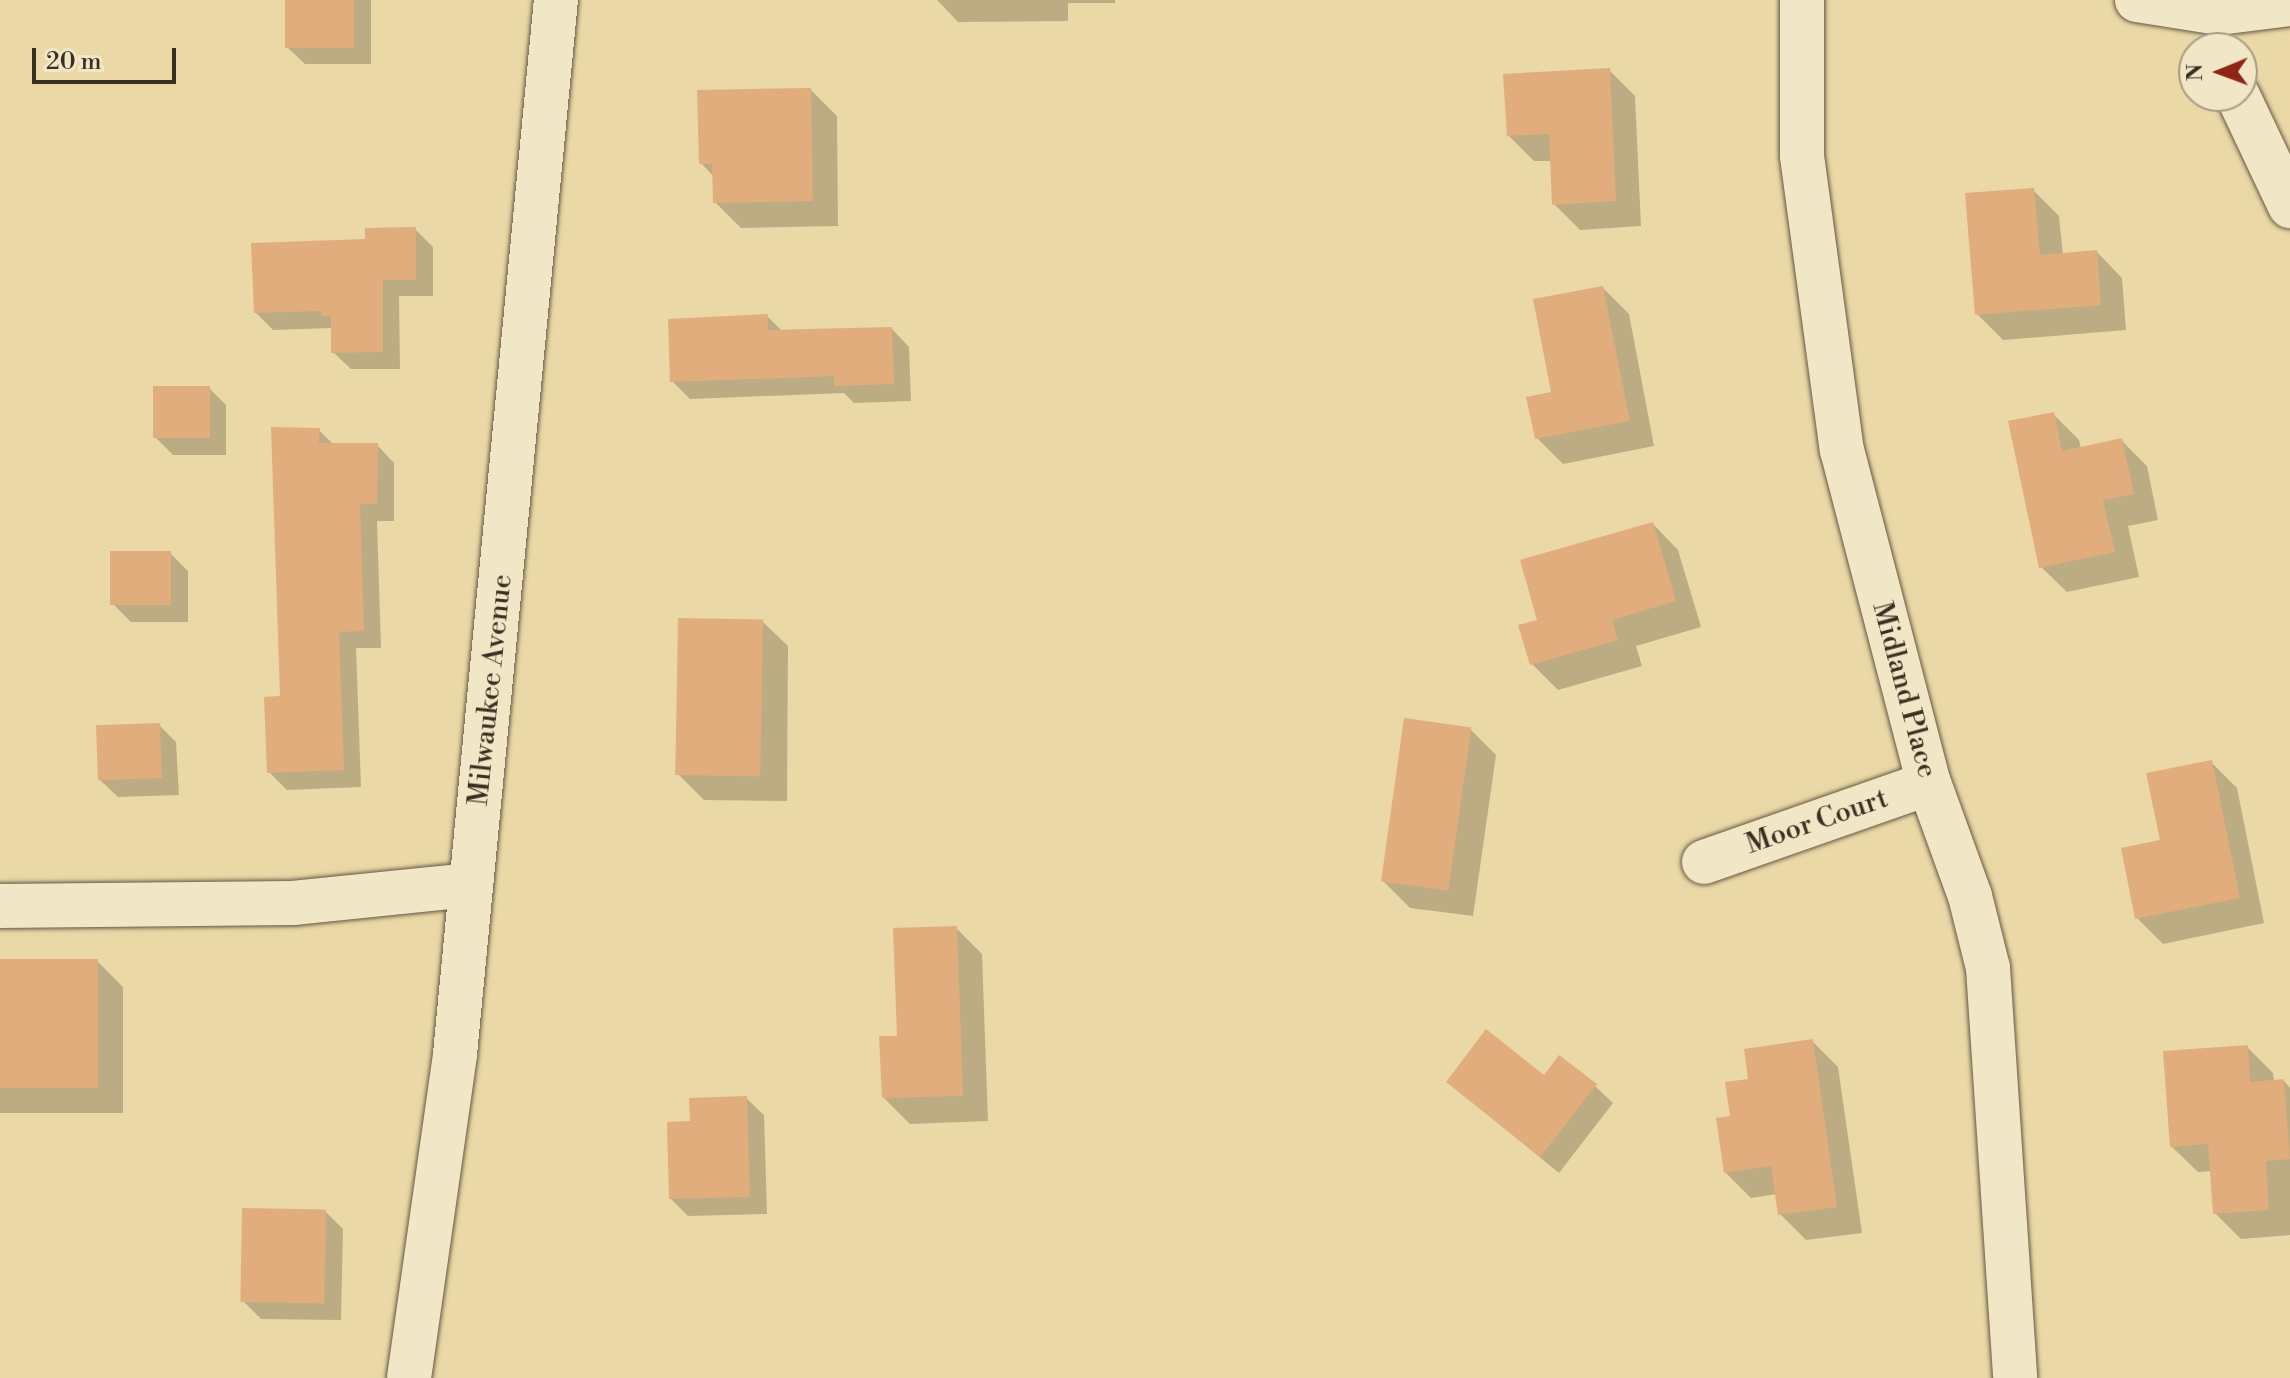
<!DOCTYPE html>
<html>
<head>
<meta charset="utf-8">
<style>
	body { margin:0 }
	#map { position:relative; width:2290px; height:1378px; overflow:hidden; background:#ead8a6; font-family:"Libre Bodoni",serif }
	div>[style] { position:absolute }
	.shadow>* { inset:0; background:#0003 }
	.building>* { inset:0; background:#e1ad7c; transform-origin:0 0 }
	.roads { filter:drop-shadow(0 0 2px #655943) drop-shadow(0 0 2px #655943) }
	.minor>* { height:44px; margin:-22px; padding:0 22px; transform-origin:22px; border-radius:22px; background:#f1e6c5 }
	span { translate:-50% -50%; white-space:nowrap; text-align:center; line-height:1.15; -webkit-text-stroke:6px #f1e6c5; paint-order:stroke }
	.street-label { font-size:28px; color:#392f22 }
	.north { position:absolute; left:2178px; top:32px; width:80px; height:80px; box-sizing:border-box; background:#f1e6c5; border:2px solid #a79d84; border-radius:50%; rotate:269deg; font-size:22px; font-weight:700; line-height:32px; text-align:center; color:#392f22 }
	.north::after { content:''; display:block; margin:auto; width:28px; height:36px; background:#8f2418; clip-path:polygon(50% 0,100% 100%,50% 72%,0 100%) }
	.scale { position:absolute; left:32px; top:48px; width:144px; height:36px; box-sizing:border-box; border:4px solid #392f22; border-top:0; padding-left:10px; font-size:24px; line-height:28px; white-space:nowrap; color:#392f22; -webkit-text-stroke:6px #f1e6c5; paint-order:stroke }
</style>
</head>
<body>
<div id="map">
	<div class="shadow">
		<i style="clip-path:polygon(295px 0,371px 0,371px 64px,305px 64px,287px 47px)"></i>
		<i style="clip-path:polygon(937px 0,1115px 0,1115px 3px,1068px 3px,1068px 21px,958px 22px)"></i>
		<i style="clip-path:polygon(1609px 70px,1635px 96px,1641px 226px,1580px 230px,1554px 204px,1552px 161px,1534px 161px,1509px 136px)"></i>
		<i style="clip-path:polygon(811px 90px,837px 116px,838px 226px,741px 228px,715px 202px,714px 177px,701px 163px)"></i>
		<i style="clip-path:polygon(2033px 190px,2059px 216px,2063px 255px,2097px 252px,2122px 278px,2126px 330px,2003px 340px,1977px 314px)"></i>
		<i style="clip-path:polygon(415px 229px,433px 247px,433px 296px,399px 296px,400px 369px,351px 369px,333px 352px,333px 328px,273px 330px,256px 313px)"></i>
		<i style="clip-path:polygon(1603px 288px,1629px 314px,1654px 446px,1563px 464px,1537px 438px)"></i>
		<i style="clip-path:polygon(767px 316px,783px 332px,892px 329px,909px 347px,911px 401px,854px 403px,844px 393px,690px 399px,672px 381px)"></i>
		<i style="clip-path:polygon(209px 388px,226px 405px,226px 455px,173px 455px,155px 437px)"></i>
		<i style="clip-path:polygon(2053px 414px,2079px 440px,2081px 449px,2122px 441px,2147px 466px,2158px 520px,2128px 526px,2139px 577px,2067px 592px,2041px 567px)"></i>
		<i style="clip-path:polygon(319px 430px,334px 445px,377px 445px,394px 463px,394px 521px,377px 521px,381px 648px,356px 648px,361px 787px,287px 790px,269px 772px)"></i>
		<i style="clip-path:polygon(1653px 524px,1678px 550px,1701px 627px,1636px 646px,1642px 666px,1558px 690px,1532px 664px,1540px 622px)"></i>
		<i style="clip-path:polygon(170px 553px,188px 571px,188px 622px,131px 622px,113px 604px)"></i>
		<i style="clip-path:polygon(762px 621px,788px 646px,787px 801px,704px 800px,678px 774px)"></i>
		<i style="clip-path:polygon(159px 725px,176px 742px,179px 795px,118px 797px,100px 780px)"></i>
		<i style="clip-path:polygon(1470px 729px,1496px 755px,1473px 916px,1410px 908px,1384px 882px)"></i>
		<i style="clip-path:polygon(2211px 762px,2237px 788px,2264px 923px,2163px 944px,2137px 918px,2163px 842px)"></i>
		<i style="clip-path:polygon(956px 928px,982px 954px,988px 1121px,910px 1124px,884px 1098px,899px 1037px)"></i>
		<i style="clip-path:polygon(0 961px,97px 961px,123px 987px,123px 1113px,0 1113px)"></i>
		<i style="clip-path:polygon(1812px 1041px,1838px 1067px,1862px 1233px,1806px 1240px,1780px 1214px,1777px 1194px,1751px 1198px,1725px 1172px,1732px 1118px,1750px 1081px)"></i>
		<i style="clip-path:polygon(2247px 1047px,2273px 1073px,2274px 1082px,2284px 1081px,2290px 1088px,2290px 1235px,2241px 1239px,2215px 1213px,2212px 1171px,2198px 1172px,2172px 1147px)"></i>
		<i style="clip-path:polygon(1545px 1077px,1595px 1086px,1613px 1103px,1559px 1173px,1448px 1082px)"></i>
		<i style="clip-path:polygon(746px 1098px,764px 1115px,767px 1214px,688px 1216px,671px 1199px,692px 1123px)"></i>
		<i style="clip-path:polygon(325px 1211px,343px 1229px,341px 1320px,261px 1319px,244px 1302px)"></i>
	</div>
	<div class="building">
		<i style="left:354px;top:0;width:48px;height:69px;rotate:90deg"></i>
		<i style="clip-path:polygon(1610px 68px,1616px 201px,1552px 205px,1549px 134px,1507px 136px,1503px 74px)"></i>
		<i style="clip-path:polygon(811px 88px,813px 201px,713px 203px,712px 164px,699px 164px,697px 90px)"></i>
		<i style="clip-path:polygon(2034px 188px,2040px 255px,2097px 250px,2101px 305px,1975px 315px,1965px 193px)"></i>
		<i style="clip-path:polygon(416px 227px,416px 280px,383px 280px,383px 352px,331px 353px,331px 316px,321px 316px,321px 311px,254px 313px,251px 243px,365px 239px,365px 228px)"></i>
		<i style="clip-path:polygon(1603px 286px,1630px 421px,1535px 439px,1526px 397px,1551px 392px,1533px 299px)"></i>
		<i style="clip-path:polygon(768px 314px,768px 330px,892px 327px,894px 384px,834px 386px,834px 376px,670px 382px,668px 319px)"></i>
		<i style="left:153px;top:386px;width:57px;height:52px"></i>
		<i style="clip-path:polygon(2054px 412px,2062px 451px,2122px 438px,2134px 494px,2103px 500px,2115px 552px,2039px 568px,2008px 421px)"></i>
		<i style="clip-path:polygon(271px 427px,320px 428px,319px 443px,378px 443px,377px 504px,360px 504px,364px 631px,339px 632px,344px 770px,267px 773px,264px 697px,280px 696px)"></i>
		<i style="clip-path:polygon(1653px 522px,1676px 601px,1612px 620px,1618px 640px,1530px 665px,1518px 625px,1537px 620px,1520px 560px)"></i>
		<i style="left:110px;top:551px;width:61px;height:54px"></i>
		<i style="left:678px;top:618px;width:85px;height:157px;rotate:1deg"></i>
		<i style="left:1404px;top:718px;width:68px;height:165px;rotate:8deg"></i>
		<i style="left:160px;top:723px;width:55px;height:64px;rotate:88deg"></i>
		<i style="clip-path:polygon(2212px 760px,2240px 898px,2135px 919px,2121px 848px,2160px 840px,2146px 773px)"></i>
		<i style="clip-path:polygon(957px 926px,963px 1096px,882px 1098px,879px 1036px,897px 1036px,893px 928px)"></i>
		<i style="left:0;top:959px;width:98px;height:129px"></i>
		<i style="clip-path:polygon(1486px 1029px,1544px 1075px,1559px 1055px,1597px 1084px,1540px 1157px,1446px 1082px)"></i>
		<i style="clip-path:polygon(1813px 1039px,1837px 1207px,1778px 1215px,1771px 1166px,1724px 1173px,1716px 1118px,1730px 1116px,1725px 1082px,1748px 1079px,1744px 1049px)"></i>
		<i style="clip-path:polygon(2248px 1045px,2250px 1082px,2284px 1079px,2290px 1159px,2266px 1161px,2269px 1210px,2213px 1214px,2208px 1144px,2170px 1147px,2163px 1051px)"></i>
		<i style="clip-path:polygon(747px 1096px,750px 1197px,669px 1199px,667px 1122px,690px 1121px,689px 1098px)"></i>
		<i style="left:242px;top:1208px;width:84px;height:94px;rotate:1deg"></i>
	</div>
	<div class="roads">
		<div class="minor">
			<i style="left:1802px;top:0;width:156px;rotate:90deg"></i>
			<i style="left:1802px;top:156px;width:297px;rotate:82.3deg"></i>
			<i style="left:1842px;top:450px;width:344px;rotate:75.4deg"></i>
			<i style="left:1929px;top:783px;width:120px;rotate:70.1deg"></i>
			<i style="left:1970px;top:896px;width:74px;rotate:76deg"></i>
			<i style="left:1988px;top:968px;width:411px;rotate:86.2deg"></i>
			<i style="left:2137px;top:0;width:83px;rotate:9deg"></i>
			<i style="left:2219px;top:13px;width:72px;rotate:-7.2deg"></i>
			<i style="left:2238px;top:96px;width:122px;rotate:64.7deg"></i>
			<i style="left:1704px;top:862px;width:238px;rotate:-19.3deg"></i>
			<i style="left:0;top:906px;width:293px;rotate:-0.6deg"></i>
			<i style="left:293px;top:903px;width:179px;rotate:-5.8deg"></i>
			<i style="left:409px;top:1378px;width:327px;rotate:-81.9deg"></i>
			<i style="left:455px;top:1054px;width:1059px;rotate:-84.53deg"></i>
		</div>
	</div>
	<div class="street-label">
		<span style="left:491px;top:690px;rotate:-84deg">Milwaukee Avenue</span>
		<span style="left:1904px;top:690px;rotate:75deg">Midland Place</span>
		<span style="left:1817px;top:822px;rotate:-19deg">Moor Court</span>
	</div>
	<div class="north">N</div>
	<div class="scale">20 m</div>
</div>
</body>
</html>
